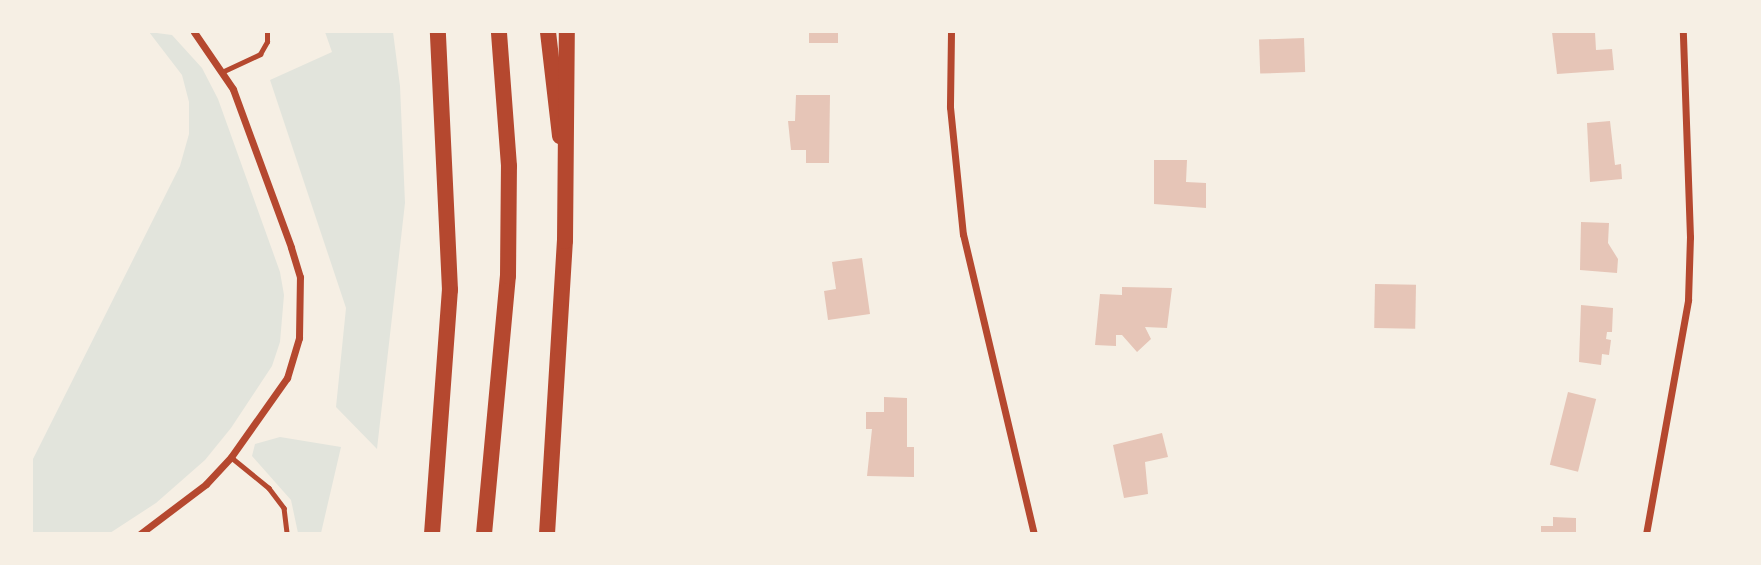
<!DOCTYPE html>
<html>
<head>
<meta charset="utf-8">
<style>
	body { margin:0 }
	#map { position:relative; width:1761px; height:565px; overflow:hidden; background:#f6efe4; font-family:"Source Serif 4",serif }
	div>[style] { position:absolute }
	.green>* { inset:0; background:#e2e4dc }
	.building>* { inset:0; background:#e6c5b7; transform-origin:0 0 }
	.service>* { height:4.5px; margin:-2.25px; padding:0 2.25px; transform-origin:2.25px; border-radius:2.25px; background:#b5482f }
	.minor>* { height:7px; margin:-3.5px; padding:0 3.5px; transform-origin:3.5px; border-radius:3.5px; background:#b5482f }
	.motorway>* { height:16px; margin:-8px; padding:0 8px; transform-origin:8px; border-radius:8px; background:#b5482f }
	span { translate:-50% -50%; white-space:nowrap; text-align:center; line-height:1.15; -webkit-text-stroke:7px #f6efe4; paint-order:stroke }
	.frame { position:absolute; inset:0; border:33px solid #f6efe4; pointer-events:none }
</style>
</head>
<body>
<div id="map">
	<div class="green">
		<i style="clip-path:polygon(149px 32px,172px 35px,202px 68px,218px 99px,280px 272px,284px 295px,280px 342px,272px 366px,231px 428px,205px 460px,156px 503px,110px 533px,32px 533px,32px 461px,180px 166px,189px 134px,189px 102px,182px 75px)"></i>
		<i style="clip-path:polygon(325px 32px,393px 32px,400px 86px,405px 203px,377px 449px,336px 407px,346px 308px,270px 80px,332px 52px)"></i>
		<i style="clip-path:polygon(280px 437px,341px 447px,321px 533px,298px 533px,291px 500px,252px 456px,255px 444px)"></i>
	</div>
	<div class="building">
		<i style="left:809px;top:32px;width:29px;height:11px"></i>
		<i style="clip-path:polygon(1552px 32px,1595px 32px,1596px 50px,1612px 49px,1614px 70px,1557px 74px)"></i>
		<i style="left:1304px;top:38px;width:34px;height:45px;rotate:88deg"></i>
		<i style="clip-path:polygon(796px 95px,830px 95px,829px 163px,806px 163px,806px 150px,791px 150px,788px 121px,795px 121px)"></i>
		<i style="clip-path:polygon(1610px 121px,1615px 165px,1621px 164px,1622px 179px,1590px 182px,1587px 123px)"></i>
		<i style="clip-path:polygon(1154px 160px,1187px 160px,1186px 182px,1206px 183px,1206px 208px,1154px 204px)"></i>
		<i style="clip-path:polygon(1581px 222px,1609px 223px,1608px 243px,1618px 259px,1617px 273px,1580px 270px)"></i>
		<i style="clip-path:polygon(862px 258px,870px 314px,828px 320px,824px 291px,836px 289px,832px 262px)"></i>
		<i style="left:1375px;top:284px;width:41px;height:44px;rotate:1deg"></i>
		<i style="clip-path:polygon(1122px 287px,1172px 288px,1167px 328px,1145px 327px,1151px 339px,1137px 352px,1122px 335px,1116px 335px,1116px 346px,1095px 345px,1100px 294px,1122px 295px)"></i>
		<i style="clip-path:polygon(1581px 305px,1613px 308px,1612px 332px,1607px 332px,1606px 339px,1611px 340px,1609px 355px,1602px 354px,1601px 365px,1579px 362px)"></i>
		<i style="left:1568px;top:392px;width:29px;height:75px;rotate:14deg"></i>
		<i style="clip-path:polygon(884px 397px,907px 398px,907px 447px,914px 447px,914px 477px,867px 476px,872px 429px,866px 429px,866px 412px,884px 412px)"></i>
		<i style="clip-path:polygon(1162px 433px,1168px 457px,1145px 462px,1148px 494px,1124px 498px,1113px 445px)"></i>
		<i style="clip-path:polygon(1553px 517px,1576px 518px,1576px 534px,1541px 534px,1541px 526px,1553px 526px)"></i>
	</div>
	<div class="service">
		<i style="left:224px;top:71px;width:40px;rotate:-25deg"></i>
		<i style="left:260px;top:54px;width:14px;rotate:-60deg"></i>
		<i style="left:267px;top:42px;width:10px;rotate:-90deg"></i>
		<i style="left:231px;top:457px;width:49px;rotate:39.2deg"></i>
		<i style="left:269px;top:488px;width:25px;rotate:53deg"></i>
		<i style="left:284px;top:508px;width:26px;rotate:83deg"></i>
	</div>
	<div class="minor">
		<i style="left:951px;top:32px;width:75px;rotate:90.8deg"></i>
		<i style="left:950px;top:107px;width:128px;rotate:84.2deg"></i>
		<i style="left:963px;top:234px;width:308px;rotate:76.7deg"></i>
		<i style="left:140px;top:534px;width:83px;rotate:-37.1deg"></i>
		<i style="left:206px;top:484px;width:37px;rotate:-47deg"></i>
		<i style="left:231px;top:457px;width:97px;rotate:-54.7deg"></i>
		<i style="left:287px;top:378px;width:42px;rotate:-73.3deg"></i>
		<i style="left:299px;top:338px;width:61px;rotate:-89.1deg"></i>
		<i style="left:300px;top:277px;width:31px;rotate:-107deg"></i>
		<i style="left:291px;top:247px;width:168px;rotate:-110.2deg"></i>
		<i style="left:233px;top:89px;width:69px;rotate:-124.4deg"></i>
		<i style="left:1646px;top:534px;width:238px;rotate:-79.8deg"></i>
		<i style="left:1688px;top:300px;width:63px;rotate:-88.2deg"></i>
		<i style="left:1690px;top:237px;width:205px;rotate:-92deg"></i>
	</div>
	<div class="motorway">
		<i style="left:548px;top:32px;width:105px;rotate:83.4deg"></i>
		<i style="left:432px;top:534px;width:245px;rotate:-85.8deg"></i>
		<i style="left:450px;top:290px;width:258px;rotate:-92.7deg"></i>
		<i style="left:484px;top:534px;width:259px;rotate:-84.7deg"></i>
		<i style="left:508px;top:276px;width:110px;rotate:-89.5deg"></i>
		<i style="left:509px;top:166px;width:134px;rotate:-94.3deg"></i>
		<i style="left:547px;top:534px;width:294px;rotate:-86.5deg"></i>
		<i style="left:565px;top:241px;width:209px;rotate:-89.5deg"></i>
	</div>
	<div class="frame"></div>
</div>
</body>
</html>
